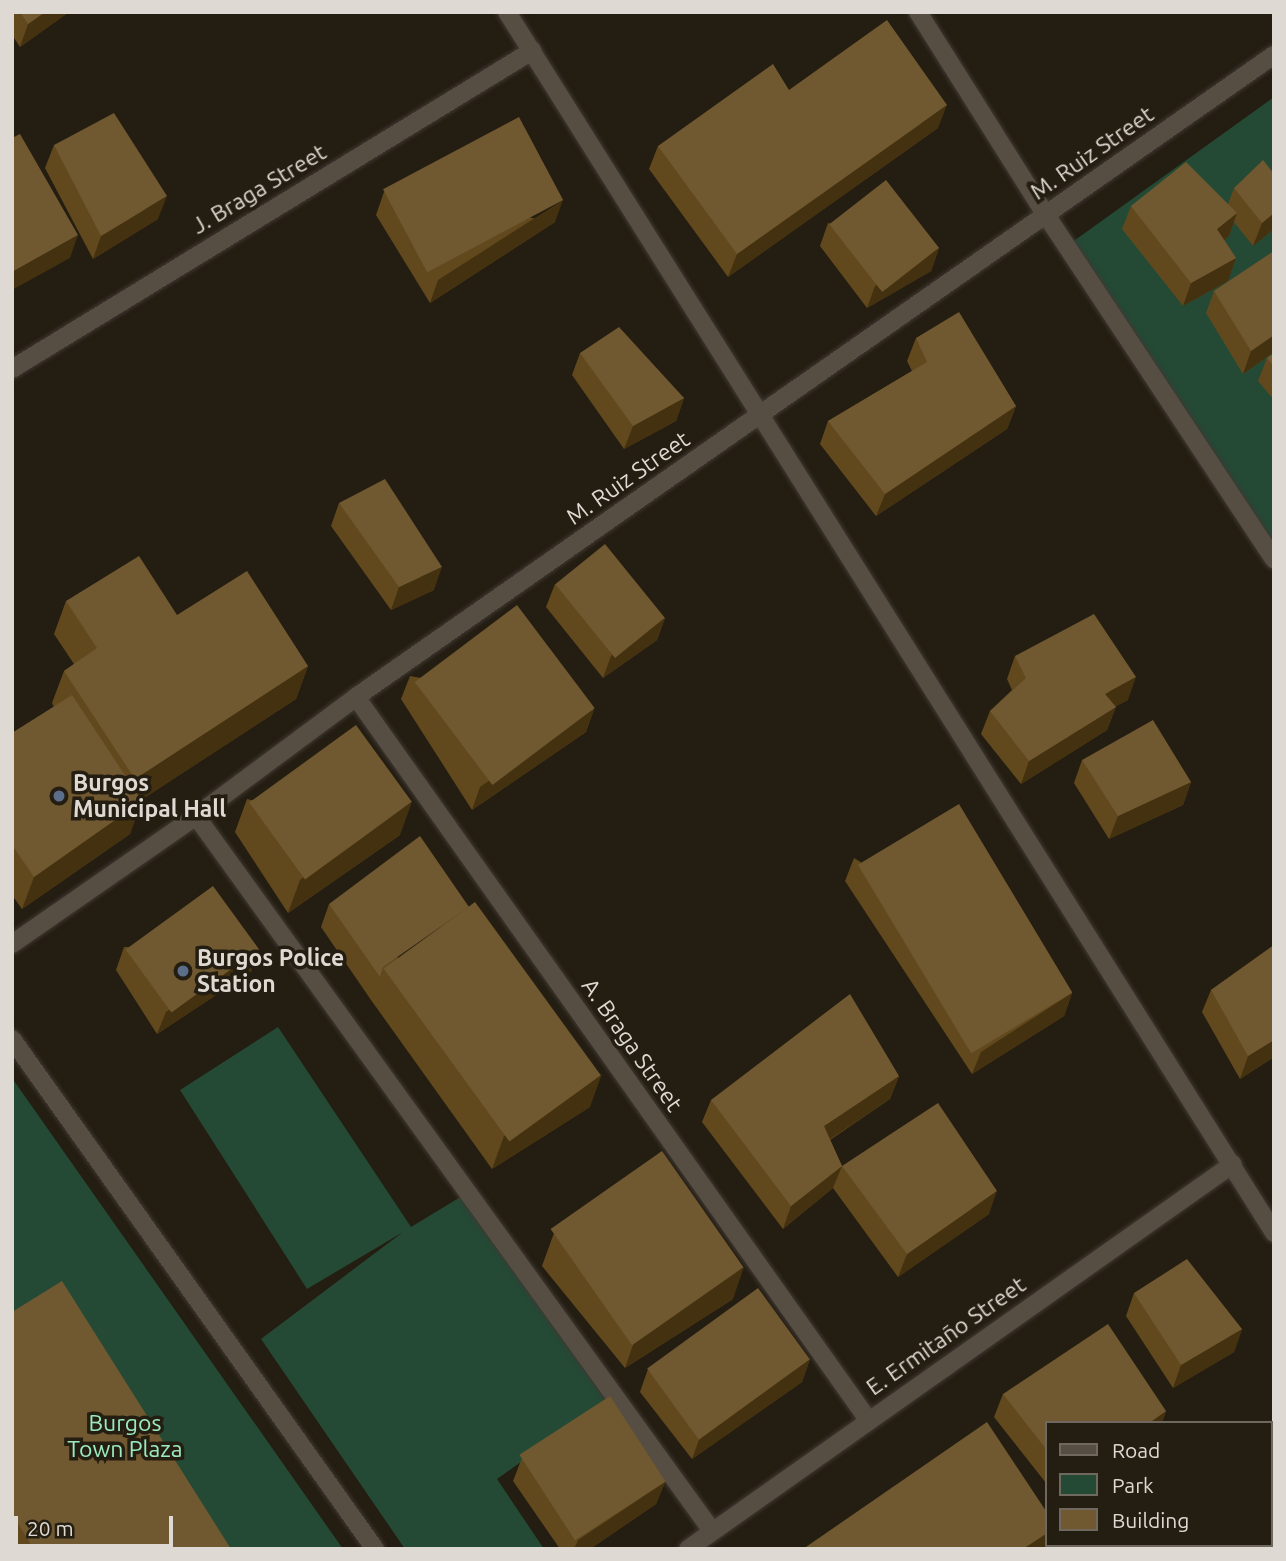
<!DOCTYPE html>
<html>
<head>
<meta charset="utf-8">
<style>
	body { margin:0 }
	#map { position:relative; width:1286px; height:1561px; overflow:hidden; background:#241d12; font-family:Ubuntu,sans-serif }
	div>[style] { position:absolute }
	.green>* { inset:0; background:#244a36 }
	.roads { filter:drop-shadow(0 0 2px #3f3933) drop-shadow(0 0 2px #3f3933) }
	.minor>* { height:18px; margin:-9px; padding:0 9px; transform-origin:9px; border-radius:9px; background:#564e42 }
	.wall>* { inset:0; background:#62491d }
	.shaded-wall>* { inset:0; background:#443110 }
	.building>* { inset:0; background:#705830; transform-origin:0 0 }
	.dots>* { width:19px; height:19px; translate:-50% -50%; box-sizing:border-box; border:4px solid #241d12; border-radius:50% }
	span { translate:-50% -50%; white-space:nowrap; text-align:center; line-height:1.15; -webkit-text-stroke:7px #241d12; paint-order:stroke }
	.street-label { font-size:23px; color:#ded9d2 }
	.poi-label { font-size:23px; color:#ded9d2; font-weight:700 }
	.left { translate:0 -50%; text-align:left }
	.park-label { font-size:23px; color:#9bebbd }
	.frame { position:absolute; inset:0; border:14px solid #ded9d2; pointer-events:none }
	.legend { position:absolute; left:1045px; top:1421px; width:228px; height:126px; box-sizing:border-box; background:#241d12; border:2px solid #6e685f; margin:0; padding:9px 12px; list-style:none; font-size:21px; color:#ded9d2 }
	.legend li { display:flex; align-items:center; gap:14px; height:35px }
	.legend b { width:35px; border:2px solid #6e685f }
	.scale { position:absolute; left:14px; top:1516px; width:159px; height:32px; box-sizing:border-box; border:4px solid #ded9d2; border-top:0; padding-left:9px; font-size:21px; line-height:24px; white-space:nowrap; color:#ded9d2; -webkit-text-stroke:5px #241d12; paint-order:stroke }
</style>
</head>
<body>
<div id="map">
	<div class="green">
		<i style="clip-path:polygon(1274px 97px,1274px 564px,1064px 248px)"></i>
		<i style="clip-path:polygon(278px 1027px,411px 1227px,467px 1193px,614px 1396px,497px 1479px,544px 1549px,405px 1549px,261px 1339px,403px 1232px,307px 1289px,180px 1090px)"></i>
		<i style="clip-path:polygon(12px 1078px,343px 1549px,12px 1549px)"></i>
	</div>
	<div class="roads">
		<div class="minor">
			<i style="left:507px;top:12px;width:1442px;rotate:57.86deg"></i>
			<i style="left:918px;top:12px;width:240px;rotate:57.8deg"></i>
			<i style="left:1046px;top:215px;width:413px;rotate:56.5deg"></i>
			<i style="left:12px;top:369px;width:610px;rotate:-31.45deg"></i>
			<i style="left:356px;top:697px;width:887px;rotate:54.68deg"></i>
			<i style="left:196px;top:816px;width:882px;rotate:54.18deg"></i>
			<i style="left:12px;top:944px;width:224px;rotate:-34.8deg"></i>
			<i style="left:196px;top:816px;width:199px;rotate:-36.6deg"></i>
			<i style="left:356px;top:697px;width:1120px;rotate:-34.97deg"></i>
			<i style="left:12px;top:1039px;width:626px;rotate:54.56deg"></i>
			<i style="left:688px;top:1549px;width:667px;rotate:-35.24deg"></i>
		</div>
	</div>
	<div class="wall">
		<i style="clip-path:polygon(12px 12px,69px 12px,20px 47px,12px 35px)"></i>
		<i style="clip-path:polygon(789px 90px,938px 128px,728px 277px,649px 169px,658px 146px)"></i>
		<i style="clip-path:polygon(54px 145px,158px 219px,93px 259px,45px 168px)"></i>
		<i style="clip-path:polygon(1274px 174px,1274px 229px,1253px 246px,1234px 222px,1229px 236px,1224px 240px,1236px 258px,1228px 281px,1183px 306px,1122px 229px,1131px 206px,1228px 204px,1234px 188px)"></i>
		<i style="clip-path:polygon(384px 192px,555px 222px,430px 303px,376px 215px)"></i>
		<i style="clip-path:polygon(828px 223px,939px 248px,931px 271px,867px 308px,820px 246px)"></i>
		<i style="clip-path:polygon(1274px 251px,1274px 352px,1243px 374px,1206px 313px,1214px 291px)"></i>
		<i style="clip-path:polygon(916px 338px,1016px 406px,1007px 429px,876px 516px,820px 444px,828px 421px,912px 371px,907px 361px)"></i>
		<i style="clip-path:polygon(580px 353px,684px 398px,676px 421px,624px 449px,572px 375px)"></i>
		<i style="clip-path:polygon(1274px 353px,1274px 400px,1258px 381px,1267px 358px)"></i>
		<i style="clip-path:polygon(339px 503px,434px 590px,391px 610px,331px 526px)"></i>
		<i style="clip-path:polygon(555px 584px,665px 618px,657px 640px,603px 678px,546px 607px)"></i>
		<i style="clip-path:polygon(66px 601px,177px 615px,308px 666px,296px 699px,141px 800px,130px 834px,22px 909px,12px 895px,12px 733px,54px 707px,52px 703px,64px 671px,74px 664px,54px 634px)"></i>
		<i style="clip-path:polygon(1015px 656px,1128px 700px,1116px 706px,1107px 730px,1021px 784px,981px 734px,990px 711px,1012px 690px,1007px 679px)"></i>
		<i style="clip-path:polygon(410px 676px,594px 709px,586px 732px,472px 810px,401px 699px)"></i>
		<i style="clip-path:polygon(1082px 760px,1191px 782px,1183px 805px,1109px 839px,1074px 783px)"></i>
		<i style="clip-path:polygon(247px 799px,400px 835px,288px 913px,235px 832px)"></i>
		<i style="clip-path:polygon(854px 858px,1072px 993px,1064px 1016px,972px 1074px,845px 881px)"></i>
		<i style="clip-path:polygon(329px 904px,590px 1107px,492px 1169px,371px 1000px,321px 927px)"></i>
		<i style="clip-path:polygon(1274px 945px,1274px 1057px,1240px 1079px,1202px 1012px,1211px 990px)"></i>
		<i style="clip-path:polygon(124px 947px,259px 949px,251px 972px,157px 1034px,116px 970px)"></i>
		<i style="clip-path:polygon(899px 1076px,890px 1099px,830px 1140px,842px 1166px,989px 1214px,898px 1277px,833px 1188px,783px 1229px,702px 1122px,711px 1100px)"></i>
		<i style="clip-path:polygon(554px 1233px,733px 1299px,625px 1368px,542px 1266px)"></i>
		<i style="clip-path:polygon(1134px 1293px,1242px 1329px,1234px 1352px,1173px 1388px,1126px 1316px)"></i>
		<i style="clip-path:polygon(12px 1312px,231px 1549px,12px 1549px)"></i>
		<i style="clip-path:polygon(810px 1359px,802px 1382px,692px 1459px,640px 1392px,648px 1369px)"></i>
		<i style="clip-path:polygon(1003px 1394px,1166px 1411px,1162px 1423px,1046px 1423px,1046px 1483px,994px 1417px)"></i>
		<i style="clip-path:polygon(522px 1458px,665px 1482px,656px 1504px,590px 1549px,560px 1549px,513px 1481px)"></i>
	</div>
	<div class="shaded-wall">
		<i style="clip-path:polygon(45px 12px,69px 12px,20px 47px,28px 24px)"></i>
		<i style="clip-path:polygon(947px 105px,938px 128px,728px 277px,737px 254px)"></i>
		<i style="clip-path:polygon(167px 196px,158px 219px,93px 259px,101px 236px)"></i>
		<i style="clip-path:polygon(563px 200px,555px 222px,430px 303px,438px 280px)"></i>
		<i style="clip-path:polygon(1237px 213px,1229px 236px,1209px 252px,1217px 229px)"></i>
		<i style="clip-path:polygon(1274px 213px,1274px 229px,1253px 246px,1262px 223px)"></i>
		<i style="clip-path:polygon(78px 235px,70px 258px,12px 290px,12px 272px)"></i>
		<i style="clip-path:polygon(939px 248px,931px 271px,867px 308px,875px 286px)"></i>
		<i style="clip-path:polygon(1236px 258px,1228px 281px,1183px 306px,1191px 283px)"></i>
		<i style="clip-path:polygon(1274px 335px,1274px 352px,1243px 374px,1251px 351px)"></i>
		<i style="clip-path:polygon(684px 398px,676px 421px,624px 449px,633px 426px)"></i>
		<i style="clip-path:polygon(1016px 406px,1007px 429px,876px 516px,885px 494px)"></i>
		<i style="clip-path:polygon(442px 567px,434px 590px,391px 610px,399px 587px)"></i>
		<i style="clip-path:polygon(665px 618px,657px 640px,603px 678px,611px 656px)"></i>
		<i style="clip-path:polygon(308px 666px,296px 699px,123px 812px,135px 779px)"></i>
		<i style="clip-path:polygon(1136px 677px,1128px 700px,1096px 717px,1105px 694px)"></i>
		<i style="clip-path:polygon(1116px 707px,1107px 730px,1021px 784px,1029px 761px)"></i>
		<i style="clip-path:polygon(594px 709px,586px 732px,472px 810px,480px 787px)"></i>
		<i style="clip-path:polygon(1191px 782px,1183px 805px,1109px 839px,1118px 816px)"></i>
		<i style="clip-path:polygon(142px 801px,130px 834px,22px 909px,34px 877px)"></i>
		<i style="clip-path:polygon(412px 802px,400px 835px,288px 913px,300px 880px)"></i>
		<i style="clip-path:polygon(259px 949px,251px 972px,157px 1034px,166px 1012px)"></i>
		<i style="clip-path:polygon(1072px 993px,1064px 1016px,972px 1074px,981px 1052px)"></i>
		<i style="clip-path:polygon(1274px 1040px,1274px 1057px,1240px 1079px,1248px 1056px)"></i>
		<i style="clip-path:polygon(602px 1074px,590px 1107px,492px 1169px,504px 1136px)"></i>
		<i style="clip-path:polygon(899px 1076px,890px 1099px,815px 1149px,824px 1126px)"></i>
		<i style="clip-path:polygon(842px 1166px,833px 1188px,783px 1229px,791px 1206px)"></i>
		<i style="clip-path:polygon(997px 1191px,989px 1214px,898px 1277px,907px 1254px)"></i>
		<i style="clip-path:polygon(744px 1267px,733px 1299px,625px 1368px,636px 1336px)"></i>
		<i style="clip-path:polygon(1242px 1329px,1234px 1352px,1173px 1388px,1181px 1365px)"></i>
		<i style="clip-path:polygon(810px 1359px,802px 1382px,692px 1459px,700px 1437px)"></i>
		<i style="clip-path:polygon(1166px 1411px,1162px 1423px,1149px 1423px)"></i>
		<i style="clip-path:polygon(665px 1482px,656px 1504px,590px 1549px,574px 1549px,578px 1540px)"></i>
		<i style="clip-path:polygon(1046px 1534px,1046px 1545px,1050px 1545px,1049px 1549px,1023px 1549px)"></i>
	</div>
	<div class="building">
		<i style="clip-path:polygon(20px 12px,45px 12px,28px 24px)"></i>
		<i style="clip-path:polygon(887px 20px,947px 105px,737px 254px,658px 146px,773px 64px,789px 90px)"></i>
		<i style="clip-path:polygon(114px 113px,167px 196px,101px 236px,54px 145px)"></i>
		<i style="left:519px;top:117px;width:94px;height:154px;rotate:62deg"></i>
		<i style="clip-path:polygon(20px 134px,78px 235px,12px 272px,12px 138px)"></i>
		<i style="clip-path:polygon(1263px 160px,1274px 174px,1274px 213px,1262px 223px,1234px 188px)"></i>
		<i style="clip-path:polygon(1186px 162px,1237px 213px,1217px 229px,1236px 258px,1191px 283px,1131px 206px)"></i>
		<i style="left:886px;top:180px;width:86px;height:72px;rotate:52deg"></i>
		<i style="clip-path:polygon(1274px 251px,1274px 335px,1251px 351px,1214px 291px)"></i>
		<i style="clip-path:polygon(959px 312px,1016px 406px,885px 494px,828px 421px,927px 362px,916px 338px)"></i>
		<i style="clip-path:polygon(619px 327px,684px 398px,633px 426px,580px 353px)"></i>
		<i style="clip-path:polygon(1274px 353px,1274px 367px,1267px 358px)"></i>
		<i style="clip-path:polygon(385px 479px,442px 567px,399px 587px,339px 503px)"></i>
		<i style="left:605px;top:544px;width:95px;height:64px;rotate:51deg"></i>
		<i style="clip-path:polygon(139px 556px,177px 615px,247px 571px,308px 666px,135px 779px,64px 671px,97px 648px,66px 601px)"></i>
		<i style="left:517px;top:605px;width:129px;height:128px;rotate:53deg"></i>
		<i style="clip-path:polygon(1094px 614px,1136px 677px,1105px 694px,1116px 707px,1029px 761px,990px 711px,1026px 678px,1015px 656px)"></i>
		<i style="clip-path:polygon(72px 695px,142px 801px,34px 877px,12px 845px,12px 733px)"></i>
		<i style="clip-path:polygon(1153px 720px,1191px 782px,1118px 816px,1082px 760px)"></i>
		<i style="left:356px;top:725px;width:95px;height:132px;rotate:54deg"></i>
		<i style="left:959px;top:804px;width:220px;height:118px;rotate:59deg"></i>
		<i style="clip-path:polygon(420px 836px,469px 907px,383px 967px,380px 977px,329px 904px)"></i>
		<i style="left:213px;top:886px;width:78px;height:108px;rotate:54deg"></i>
		<i style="left:475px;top:902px;width:214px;height:113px;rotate:54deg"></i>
		<i style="clip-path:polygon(1274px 945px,1274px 1040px,1248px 1056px,1211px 990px)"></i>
		<i style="clip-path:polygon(850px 994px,899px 1076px,824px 1126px,842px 1166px,938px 1103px,997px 1191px,907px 1254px,842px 1166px,791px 1206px,711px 1100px)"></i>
		<i style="left:662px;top:1151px;width:142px;height:136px;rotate:55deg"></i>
		<i style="clip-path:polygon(1187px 1259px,1242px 1329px,1181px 1365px,1134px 1293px)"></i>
		<i style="clip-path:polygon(62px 1281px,231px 1549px,34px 1549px,12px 1514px,12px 1312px)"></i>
		<i style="left:758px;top:1288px;width:88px;height:137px;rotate:54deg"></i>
		<i style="clip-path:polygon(1108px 1324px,1166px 1411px,1149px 1423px,1046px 1423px,1046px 1449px,1003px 1394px)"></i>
		<i style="left:610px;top:1396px;width:102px;height:108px;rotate:57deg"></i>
		<i style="clip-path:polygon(987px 1422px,1046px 1511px,1046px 1534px,1023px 1549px,803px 1549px)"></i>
	</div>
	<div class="dots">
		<i style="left:59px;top:796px;background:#5c6f8a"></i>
		<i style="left:183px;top:971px;background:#5c6f8a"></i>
	</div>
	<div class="street-label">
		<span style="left:1092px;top:153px;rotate:-35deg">M. Ruiz Street</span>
		<span style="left:259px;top:189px;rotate:-31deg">J. Braga Street</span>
		<span style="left:628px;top:478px;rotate:-35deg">M. Ruiz Street</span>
		<span style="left:632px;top:1045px;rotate:55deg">A. Braga Street</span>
		<span style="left:946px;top:1336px;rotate:-35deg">E. Ermitaño Street</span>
	</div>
	<div class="poi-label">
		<span class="left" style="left:73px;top:796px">Burgos<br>Municipal Hall</span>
		<span class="left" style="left:197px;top:971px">Burgos Police<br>Station</span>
	</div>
	<div class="park-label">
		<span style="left:125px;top:1436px">Burgos<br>Town Plaza</span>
	</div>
	<div class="frame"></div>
	<ul class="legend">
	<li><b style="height:9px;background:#564e42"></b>Road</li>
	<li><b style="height:19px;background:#244a36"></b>Park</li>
	<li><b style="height:19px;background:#705830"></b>Building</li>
	</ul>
	<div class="scale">20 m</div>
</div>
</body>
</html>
